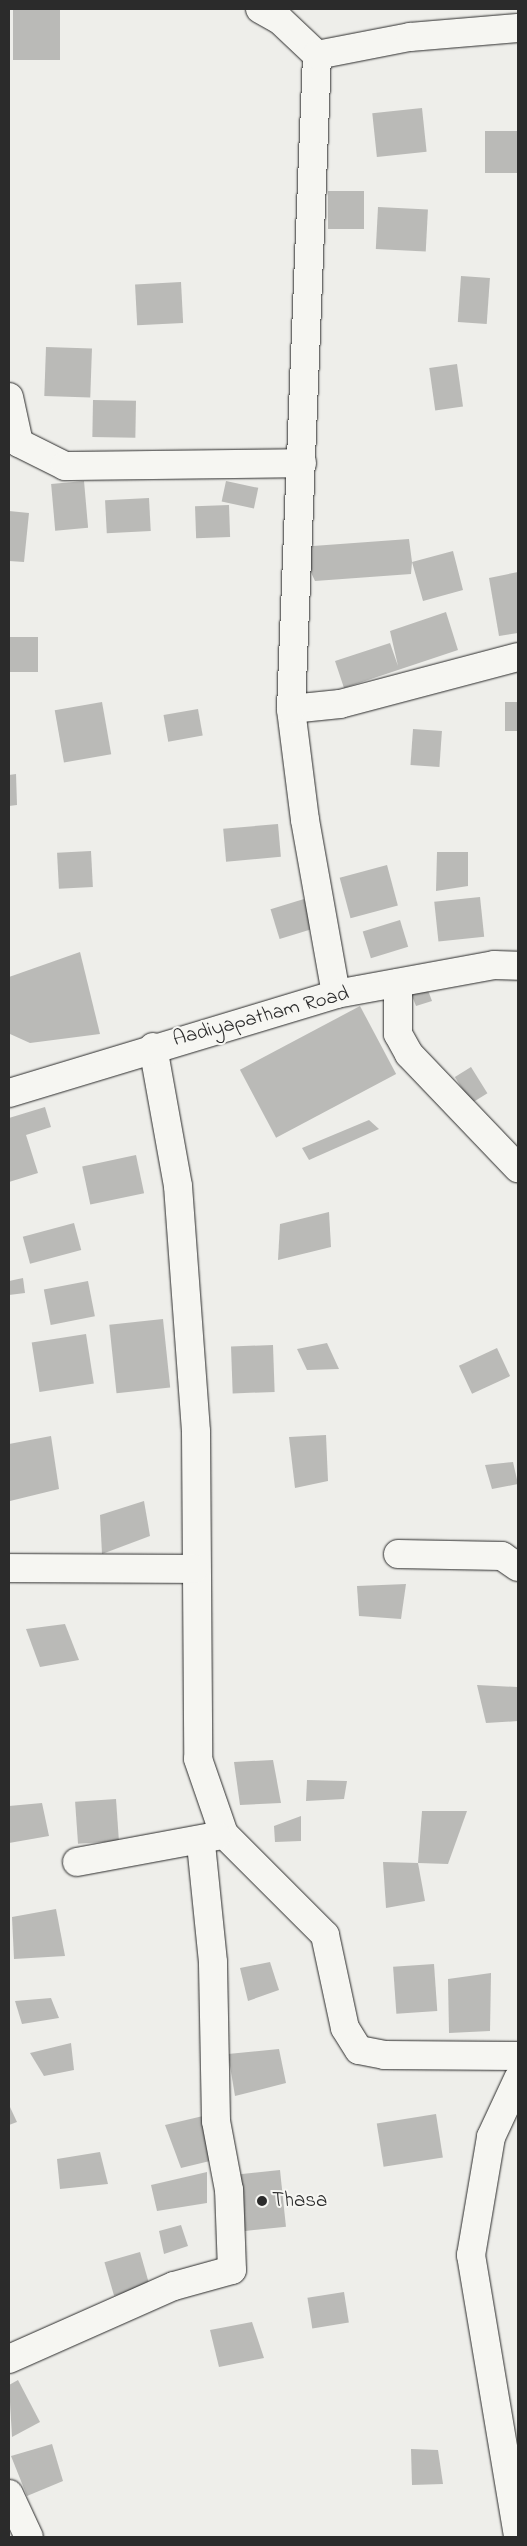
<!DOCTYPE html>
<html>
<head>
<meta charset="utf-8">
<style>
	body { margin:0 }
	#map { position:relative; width:527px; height:2546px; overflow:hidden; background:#eeeeea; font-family:"Indie Flower",sans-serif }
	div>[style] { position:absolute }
	.building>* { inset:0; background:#babab7; transform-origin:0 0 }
	.roads { filter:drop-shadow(0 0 1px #2b2b2b) drop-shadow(0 0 1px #2b2b2b) }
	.minor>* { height:28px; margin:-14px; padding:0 14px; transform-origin:14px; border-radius:14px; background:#f6f6f2 }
	.dots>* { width:14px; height:14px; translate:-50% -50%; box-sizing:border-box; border:2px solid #f6f6f2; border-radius:50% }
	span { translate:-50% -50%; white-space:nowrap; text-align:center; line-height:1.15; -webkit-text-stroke:4px #f6f6f2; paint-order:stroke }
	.street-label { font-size:21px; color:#2b2b2b }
	.poi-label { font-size:21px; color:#2b2b2b }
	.left { translate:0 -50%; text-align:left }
	.frame { position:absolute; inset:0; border:10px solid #2b2b2b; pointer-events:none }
</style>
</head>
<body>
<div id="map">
	<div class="building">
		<i style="left:13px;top:9px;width:47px;height:51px"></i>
		<i style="left:422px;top:108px;width:44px;height:50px;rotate:84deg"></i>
		<i style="left:518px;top:131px;width:42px;height:33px;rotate:90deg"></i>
		<i style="left:364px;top:191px;width:38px;height:36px;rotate:90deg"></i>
		<i style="left:378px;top:207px;width:50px;height:42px;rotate:3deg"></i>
		<i style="left:461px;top:276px;width:29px;height:46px;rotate:4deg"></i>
		<i style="left:181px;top:282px;width:41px;height:46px;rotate:87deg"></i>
		<i style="left:46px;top:347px;width:46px;height:49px;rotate:2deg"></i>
		<i style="left:457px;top:364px;width:43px;height:28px;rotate:82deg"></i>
		<i style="left:93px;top:400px;width:43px;height:37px;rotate:1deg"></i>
		<i style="left:84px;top:481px;width:47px;height:33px;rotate:85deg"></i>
		<i style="left:226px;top:481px;width:33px;height:21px;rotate:12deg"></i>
		<i style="left:149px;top:498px;width:33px;height:44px;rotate:87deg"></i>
		<i style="left:229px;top:505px;width:32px;height:34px;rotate:88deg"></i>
		<i style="clip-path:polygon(9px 511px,29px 513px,24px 562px,9px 561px)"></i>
		<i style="clip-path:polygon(409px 539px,412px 562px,453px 551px,463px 590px,423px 601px,412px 562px,411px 574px,315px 581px,299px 547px)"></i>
		<i style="clip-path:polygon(518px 572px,518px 633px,499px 636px,489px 578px)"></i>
		<i style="clip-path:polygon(446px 612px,458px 650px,344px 688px,335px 661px,390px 643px,398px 666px,390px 631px)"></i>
		<i style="left:9px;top:637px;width:29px;height:35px"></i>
		<i style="left:102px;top:702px;width:53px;height:48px;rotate:80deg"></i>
		<i style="left:505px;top:702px;width:13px;height:29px"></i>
		<i style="left:198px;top:709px;width:27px;height:35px;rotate:80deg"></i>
		<i style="left:413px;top:729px;width:29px;height:36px;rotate:4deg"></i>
		<i style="clip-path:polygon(16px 774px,17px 805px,9px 806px,9px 775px)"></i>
		<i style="left:278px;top:824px;width:33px;height:55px;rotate:85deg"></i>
		<i style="left:91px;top:851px;width:36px;height:34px;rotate:87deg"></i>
		<i style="clip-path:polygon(437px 852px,468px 852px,468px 886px,436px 891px)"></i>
		<i style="left:387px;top:865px;width:42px;height:49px;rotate:75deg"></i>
		<i style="left:480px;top:897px;width:40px;height:46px;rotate:84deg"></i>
		<i style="left:304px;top:899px;width:31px;height:35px;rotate:73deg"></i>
		<i style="left:400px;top:920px;width:28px;height:39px;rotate:73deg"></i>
		<i style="clip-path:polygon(80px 952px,100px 1034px,30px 1043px,10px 1034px,9px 977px)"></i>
		<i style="clip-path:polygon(426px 985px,432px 1001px,416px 1006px,409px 988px)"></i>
		<i style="left:360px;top:1006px;width:77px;height:136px;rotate:62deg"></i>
		<i style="left:471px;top:1067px;width:31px;height:19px;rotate:58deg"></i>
		<i style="clip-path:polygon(45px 1107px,51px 1127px,26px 1135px,38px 1173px,9px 1182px,9px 1118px)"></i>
		<i style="clip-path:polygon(369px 1120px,379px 1129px,309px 1160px,302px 1148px)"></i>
		<i style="left:136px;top:1155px;width:39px;height:55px;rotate:78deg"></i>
		<i style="clip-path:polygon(329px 1212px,331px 1247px,278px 1260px,280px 1224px)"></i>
		<i style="left:74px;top:1223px;width:28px;height:53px;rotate:75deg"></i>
		<i style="clip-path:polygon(23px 1278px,25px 1293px,9px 1295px,9px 1281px)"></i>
		<i style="left:88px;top:1281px;width:36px;height:45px;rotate:79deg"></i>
		<i style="left:163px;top:1319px;width:69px;height:54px;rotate:84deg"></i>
		<i style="left:86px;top:1334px;width:50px;height:55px;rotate:81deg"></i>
		<i style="clip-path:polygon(327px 1343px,339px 1369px,307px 1370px,297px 1349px)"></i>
		<i style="left:273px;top:1345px;width:47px;height:42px;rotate:88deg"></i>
		<i style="left:497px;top:1348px;width:31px;height:42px;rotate:65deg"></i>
		<i style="clip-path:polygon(326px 1435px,328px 1481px,295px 1488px,289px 1437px)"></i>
		<i style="clip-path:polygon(51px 1436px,59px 1489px,10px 1501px,9px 1444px)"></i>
		<i style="clip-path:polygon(513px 1462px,518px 1484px,492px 1489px,485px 1465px)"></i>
		<i style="clip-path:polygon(144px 1501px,150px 1536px,102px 1554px,100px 1515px)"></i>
		<i style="clip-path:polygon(406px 1584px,401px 1619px,359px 1616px,357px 1586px)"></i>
		<i style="clip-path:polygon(65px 1624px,79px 1660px,40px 1667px,26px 1629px)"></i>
		<i style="clip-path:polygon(477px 1685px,517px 1687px,518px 1721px,486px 1723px)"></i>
		<i style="clip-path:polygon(273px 1760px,281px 1803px,240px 1805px,234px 1762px)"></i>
		<i style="clip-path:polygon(307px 1780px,347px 1781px,344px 1799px,306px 1801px)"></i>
		<i style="left:116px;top:1799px;width:42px;height:41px;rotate:86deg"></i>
		<i style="clip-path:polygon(42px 1803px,49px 1836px,9px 1843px,9px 1806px)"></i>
		<i style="clip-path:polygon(422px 1811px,467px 1811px,448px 1864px,418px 1863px)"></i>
		<i style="clip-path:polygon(301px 1816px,301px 1841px,275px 1842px,274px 1826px)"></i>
		<i style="clip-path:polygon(383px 1862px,418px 1863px,425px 1901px,386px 1908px)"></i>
		<i style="clip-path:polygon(56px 1909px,65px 1956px,14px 1959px,12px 1917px)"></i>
		<i style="clip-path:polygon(270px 1962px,279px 1990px,248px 2001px,240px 1968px)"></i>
		<i style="left:434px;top:1964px;width:47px;height:41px;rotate:86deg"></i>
		<i style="clip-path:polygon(491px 1973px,490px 2031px,449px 2033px,448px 1979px)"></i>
		<i style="clip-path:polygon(51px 1998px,59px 2018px,22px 2024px,15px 2001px)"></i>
		<i style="clip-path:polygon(71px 2043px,74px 2070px,44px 2076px,30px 2053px)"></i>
		<i style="clip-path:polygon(279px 2049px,286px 2083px,235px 2096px,228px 2054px)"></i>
		<i style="clip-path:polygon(9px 2105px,17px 2122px,9px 2125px)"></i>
		<i style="left:436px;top:2114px;width:44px;height:60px;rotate:81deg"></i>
		<i style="clip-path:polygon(203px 2116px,214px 2160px,181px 2168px,165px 2125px)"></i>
		<i style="clip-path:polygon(100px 2152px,108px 2184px,60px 2189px,57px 2159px)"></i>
		<i style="left:280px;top:2170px;width:57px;height:43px;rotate:84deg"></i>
		<i style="clip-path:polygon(207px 2172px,207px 2203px,157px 2211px,151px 2185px)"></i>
		<i style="clip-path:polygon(181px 2225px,188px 2246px,164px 2254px,159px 2231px)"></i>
		<i style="left:140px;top:2252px;width:35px;height:37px;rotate:74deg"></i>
		<i style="left:344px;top:2292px;width:31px;height:37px;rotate:81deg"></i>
		<i style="clip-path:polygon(252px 2322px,264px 2358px,219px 2367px,210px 2330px)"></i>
		<i style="clip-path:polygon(18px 2380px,40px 2422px,12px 2437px,9px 2385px)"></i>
		<i style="clip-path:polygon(52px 2444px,63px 2481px,27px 2496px,11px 2456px)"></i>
		<i style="clip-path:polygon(411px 2449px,438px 2450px,443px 2484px,412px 2485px)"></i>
	</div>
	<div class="roads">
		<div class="minor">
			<i style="left:260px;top:9px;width:23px;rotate:29deg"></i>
			<i style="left:280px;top:20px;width:51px;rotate:43.4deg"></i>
			<i style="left:9px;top:397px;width:47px;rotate:77.7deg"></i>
			<i style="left:19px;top:443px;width:51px;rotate:26.6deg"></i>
			<i style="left:65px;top:466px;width:237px;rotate:-0.7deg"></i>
			<i style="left:291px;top:709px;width:49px;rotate:-5.8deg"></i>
			<i style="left:340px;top:704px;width:184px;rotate:-14.8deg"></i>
			<i style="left:398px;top:983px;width:51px;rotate:90deg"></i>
			<i style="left:398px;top:1034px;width:23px;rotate:61deg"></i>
			<i style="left:409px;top:1054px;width:158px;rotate:46.3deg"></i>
			<i style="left:336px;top:994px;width:177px;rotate:-100.1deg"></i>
			<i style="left:305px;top:820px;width:112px;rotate:-97.2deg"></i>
			<i style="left:291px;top:709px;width:655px;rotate:-87.72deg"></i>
			<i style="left:317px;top:55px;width:95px;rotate:-11deg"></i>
			<i style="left:410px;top:37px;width:108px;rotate:-4.8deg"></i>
			<i style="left:153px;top:1047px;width:141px;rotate:79.8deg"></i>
			<i style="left:178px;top:1186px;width:247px;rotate:85.8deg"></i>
			<i style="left:196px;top:1432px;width:327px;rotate:89.6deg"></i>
			<i style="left:198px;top:1759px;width:79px;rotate:70.9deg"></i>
			<i style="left:224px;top:1834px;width:143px;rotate:45deg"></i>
			<i style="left:325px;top:1935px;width:95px;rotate:77.9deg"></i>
			<i style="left:345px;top:2028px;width:26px;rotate:58deg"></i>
			<i style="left:359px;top:2050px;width:25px;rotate:11deg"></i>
			<i style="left:384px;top:2055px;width:134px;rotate:0.4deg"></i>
			<i style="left:9px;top:1093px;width:342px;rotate:-16.8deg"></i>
			<i style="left:336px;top:994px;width:161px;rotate:-10.4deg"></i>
			<i style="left:494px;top:965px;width:24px;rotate:2deg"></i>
			<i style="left:398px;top:1554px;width:104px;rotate:1.1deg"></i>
			<i style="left:502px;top:1556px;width:19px;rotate:35deg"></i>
			<i style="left:9px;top:1568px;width:185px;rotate:0.3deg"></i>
			<i style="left:77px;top:1862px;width:142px;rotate:-10.5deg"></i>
			<i style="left:518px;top:2079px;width:64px;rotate:115deg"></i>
			<i style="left:491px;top:2137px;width:120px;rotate:99.6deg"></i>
			<i style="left:471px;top:2255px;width:285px;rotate:80.5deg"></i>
			<i style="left:9px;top:2359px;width:180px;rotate:-23.9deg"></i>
			<i style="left:174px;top:2286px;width:60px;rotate:-15.4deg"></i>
			<i style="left:232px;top:2270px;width:80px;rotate:-92.1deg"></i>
			<i style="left:229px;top:2190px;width:70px;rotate:-100.7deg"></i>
			<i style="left:216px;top:2121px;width:159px;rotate:-91.1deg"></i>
			<i style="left:213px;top:1962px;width:120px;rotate:-95.8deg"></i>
			<i style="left:9px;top:2494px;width:47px;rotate:65.1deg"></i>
		</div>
	</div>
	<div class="dots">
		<i style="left:262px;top:2201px;background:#2b2b2b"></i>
	</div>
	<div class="street-label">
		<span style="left:261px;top:1017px;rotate:-15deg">Aadiyapatham Road</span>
	</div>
	<div class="poi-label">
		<span class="left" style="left:272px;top:2201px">Thasa</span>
	</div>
	<div class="frame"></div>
</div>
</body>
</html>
